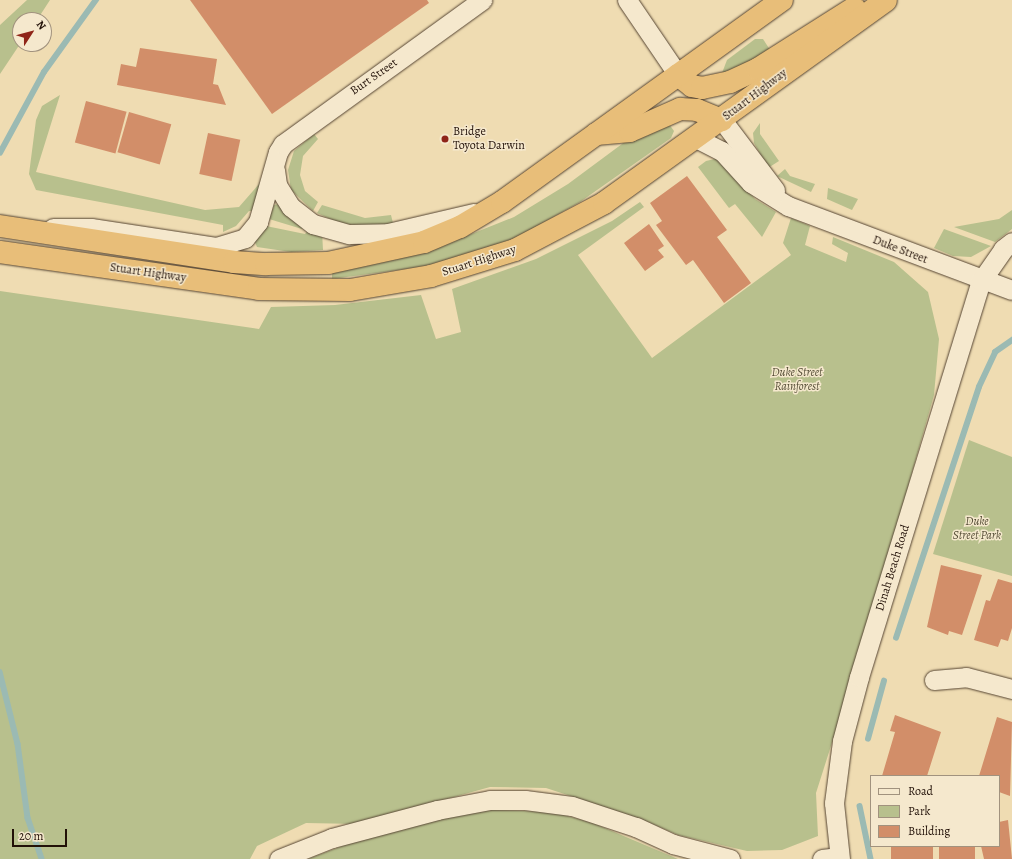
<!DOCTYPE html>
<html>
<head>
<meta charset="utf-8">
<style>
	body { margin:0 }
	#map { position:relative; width:1012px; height:859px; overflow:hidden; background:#efdcb2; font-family:Alegreya,serif }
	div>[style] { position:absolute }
	.green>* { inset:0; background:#b8c08d }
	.stream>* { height:5.5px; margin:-2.75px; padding:0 2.75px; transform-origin:2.75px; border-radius:2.75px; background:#9bbab3 }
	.building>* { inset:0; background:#d28e69; transform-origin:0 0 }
	.roads { filter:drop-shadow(0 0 1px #554432) drop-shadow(0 0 1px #554432) }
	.minor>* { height:19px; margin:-9.5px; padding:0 9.5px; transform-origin:9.5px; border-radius:9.5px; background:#f5e8cd }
	.trunk>* { height:22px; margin:-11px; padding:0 11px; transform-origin:11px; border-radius:11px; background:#e8be79 }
	.dots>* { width:11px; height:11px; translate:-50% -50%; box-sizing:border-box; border:2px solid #f5e8cd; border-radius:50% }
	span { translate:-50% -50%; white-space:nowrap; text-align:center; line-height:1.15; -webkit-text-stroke:3px #f5e8cd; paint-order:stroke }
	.street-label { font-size:12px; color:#221108 }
	.poi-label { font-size:12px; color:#221108 }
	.left { translate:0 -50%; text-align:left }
	.park-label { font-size:12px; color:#564e37; font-style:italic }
	.legend { position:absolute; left:870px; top:775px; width:130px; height:72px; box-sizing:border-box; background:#f5e8cd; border:1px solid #a1927e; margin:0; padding:5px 7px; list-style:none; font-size:12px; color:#221108 }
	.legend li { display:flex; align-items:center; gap:8px; height:20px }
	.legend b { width:20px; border:1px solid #a1927e }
	.north { position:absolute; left:12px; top:12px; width:40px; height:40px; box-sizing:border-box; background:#f5e8cd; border:1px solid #a1927e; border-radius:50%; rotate:54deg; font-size:11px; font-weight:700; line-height:16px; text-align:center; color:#221108 }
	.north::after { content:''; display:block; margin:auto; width:14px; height:18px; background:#8f2418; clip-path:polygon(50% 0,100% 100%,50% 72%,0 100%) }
	.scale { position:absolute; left:12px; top:829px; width:55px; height:18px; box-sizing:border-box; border:2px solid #221108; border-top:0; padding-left:5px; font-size:12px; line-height:14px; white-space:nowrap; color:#221108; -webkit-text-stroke:3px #f5e8cd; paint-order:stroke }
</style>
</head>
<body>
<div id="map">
	<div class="green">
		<i style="clip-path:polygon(27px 0,50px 0,37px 20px,20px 20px,20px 44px,0 74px,0 25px)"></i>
		<i style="clip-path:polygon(755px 39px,763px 39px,772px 53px,722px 73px,727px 60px)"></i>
		<i style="clip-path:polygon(60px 95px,36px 172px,205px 210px,239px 207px,265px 177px,256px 211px,249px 211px,236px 226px,223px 232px,223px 225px,36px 190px,29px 174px,36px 120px,42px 106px)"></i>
		<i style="clip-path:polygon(760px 123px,760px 134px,779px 161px,768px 168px,754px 143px,753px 133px)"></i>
		<i style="clip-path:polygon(669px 124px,674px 131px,671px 138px,580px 202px,509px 242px,428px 266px,332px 279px,332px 269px,444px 245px,514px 217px,568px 184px,626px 141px)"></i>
		<i style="clip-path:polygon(314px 134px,318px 139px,303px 156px,300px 175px,305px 191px,318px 202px,313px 211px,291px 190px,288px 170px,294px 151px)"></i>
		<i style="clip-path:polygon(719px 158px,755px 199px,776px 212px,762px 237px,735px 204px,729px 208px,698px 167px,706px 161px)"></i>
		<i style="clip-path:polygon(785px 169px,790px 176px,815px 184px,811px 192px,777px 176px)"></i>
		<i style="clip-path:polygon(828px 188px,858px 199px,852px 210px,827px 199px)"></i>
		<i style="clip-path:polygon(640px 202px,644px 207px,578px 255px,652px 358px,791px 255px,783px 243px,791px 218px,810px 226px,805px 245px,846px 262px,848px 253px,832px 244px,833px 237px,894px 262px,928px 292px,939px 339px,934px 395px,865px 639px,816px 793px,818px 836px,782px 850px,747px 851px,678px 835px,641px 819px,546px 788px,490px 787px,357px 824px,306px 823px,257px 846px,250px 859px,0 859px,0 291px,259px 329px,271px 307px,335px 305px,421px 295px,436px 339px,461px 332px,452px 289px,536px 259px,612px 221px)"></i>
		<i style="clip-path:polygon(279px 204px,305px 223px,302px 229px,269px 219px,274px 205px)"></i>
		<i style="clip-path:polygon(322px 205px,365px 218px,391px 215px,393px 223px,364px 227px,337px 222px,317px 213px)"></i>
		<i style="clip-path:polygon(1012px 210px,1012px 229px,995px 242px,954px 227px,999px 219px)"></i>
		<i style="clip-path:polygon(266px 226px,305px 234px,311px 227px,322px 231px,323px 250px,291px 252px,257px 247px,254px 240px)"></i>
		<i style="clip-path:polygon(944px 229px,991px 246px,971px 257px,953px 256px,934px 248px)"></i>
		<i style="clip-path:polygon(969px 440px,1012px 457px,1012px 576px,933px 554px)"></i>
		<i style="clip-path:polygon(492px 810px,553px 812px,593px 823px,678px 859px,308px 859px,358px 840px,448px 817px)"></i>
	</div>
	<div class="stream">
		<i style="left:0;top:153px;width:92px;rotate:-61.5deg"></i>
		<i style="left:44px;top:72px;width:89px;rotate:-54.2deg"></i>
		<i style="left:896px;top:638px;width:264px;rotate:-71.7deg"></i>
		<i style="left:979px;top:387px;width:38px;rotate:-65deg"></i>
		<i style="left:995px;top:352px;width:21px;rotate:-35deg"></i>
		<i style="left:0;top:672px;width:74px;rotate:76deg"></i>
		<i style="left:18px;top:744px;width:75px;rotate:82.3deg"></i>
		<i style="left:28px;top:818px;width:43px;rotate:71.1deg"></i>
		<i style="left:868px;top:739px;width:60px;rotate:-74.6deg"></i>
		<i style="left:860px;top:806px;width:54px;rotate:78.3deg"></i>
	</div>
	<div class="building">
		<i style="clip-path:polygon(190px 0,427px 0,429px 3px,272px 114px)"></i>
		<i style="clip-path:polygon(140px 48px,217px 59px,213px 84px,218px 85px,226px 105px,117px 85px,121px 64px,136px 67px)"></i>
		<i style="left:86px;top:101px;width:42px;height:43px;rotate:15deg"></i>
		<i style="left:129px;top:112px;width:44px;height:42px;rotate:16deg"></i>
		<i style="left:208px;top:133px;width:33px;height:42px;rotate:12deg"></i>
		<i style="clip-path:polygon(687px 176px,727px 230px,717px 237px,751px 283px,724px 303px,693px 260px,686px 265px,656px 225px,662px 221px,650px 203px)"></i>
		<i style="clip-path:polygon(649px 224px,664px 246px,658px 250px,664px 257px,645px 271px,624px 243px)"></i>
		<i style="clip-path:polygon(941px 565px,982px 575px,962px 635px,949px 631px,948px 635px,927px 627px)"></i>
		<i style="clip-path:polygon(998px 579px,1012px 583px,1012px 628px,1008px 641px,1001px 639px,998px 647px,974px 640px,986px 600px,990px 601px)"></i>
		<i style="clip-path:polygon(895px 715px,941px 732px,927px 776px,882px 776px,895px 732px,890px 731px)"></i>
		<i style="clip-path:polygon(997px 717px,1012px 722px,1010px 796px,999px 792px,999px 776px,979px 776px)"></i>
		<i style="clip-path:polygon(1008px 820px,1012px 859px,984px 859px,981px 846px,999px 846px,999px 822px)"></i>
		<i style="left:891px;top:846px;width:42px;height:13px"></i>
		<i style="left:939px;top:846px;width:36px;height:13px"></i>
	</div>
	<div class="roads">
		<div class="minor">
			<i style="left:627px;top:0;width:91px;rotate:55.8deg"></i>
			<i style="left:722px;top:120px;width:88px;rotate:52.9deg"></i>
			<i style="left:696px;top:138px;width:29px;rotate:27deg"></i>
			<i style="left:722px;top:151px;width:43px;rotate:47.8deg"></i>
			<i style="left:751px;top:183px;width:44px;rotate:31.9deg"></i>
			<i style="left:788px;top:206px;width:239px;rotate:20.6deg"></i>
			<i style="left:275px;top:170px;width:15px;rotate:82deg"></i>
			<i style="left:277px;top:185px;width:26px;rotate:58deg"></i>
			<i style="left:291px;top:207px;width:28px;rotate:38deg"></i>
			<i style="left:313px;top:224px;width:37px;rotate:16deg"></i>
			<i style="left:349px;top:234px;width:39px;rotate:-1deg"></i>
			<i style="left:388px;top:233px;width:87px;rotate:-13.2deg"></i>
			<i style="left:53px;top:228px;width:38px"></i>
			<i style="left:91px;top:228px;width:126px;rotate:8.6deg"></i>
			<i style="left:216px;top:247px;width:30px;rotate:-17deg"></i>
			<i style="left:245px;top:238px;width:21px;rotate:-51deg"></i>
			<i style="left:258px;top:222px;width:73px;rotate:-74.1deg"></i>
			<i style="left:278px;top:152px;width:9px;rotate:-58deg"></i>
			<i style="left:283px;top:144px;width:246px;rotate:-35.9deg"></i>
			<i style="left:934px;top:680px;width:32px;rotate:-5deg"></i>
			<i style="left:966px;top:677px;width:48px;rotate:14.6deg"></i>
			<i style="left:279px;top:859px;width:57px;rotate:-21.6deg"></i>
			<i style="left:332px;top:838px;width:109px;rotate:-14.9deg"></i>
			<i style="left:437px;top:810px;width:54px;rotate:-10.7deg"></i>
			<i style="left:490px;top:800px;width:35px"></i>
			<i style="left:525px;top:800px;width:47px;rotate:7.3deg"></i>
			<i style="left:572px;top:806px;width:67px;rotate:18.2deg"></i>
			<i style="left:636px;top:827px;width:41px;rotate:24.7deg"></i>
			<i style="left:673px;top:844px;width:59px;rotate:14.7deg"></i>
			<i style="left:822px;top:859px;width:17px;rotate:-7deg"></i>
			<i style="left:840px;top:859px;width:56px;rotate:-96.1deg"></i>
			<i style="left:834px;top:803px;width:63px;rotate:-82.6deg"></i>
			<i style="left:842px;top:741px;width:66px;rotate:-75.1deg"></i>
			<i style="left:859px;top:677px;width:414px;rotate:-72.9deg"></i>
			<i style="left:981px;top:281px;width:39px;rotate:-55deg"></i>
			<i style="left:1003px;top:249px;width:11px;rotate:-38deg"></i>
		</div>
		<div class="trunk">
			<i style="left:678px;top:75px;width:18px;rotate:38deg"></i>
			<i style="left:692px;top:86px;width:10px;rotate:11deg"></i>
			<i style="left:702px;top:88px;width:29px;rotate:-12deg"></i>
			<i style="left:730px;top:82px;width:31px;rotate:-25deg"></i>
			<i style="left:758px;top:69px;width:114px;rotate:-32.4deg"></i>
			<i style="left:596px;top:134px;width:34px;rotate:-5deg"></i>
			<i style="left:630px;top:131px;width:55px;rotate:-23.7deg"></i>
			<i style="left:680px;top:109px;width:17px;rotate:3deg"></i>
			<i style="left:697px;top:110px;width:27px;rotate:22deg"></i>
			<i style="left:0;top:226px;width:237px;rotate:8.7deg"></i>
			<i style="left:234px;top:262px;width:32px;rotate:4deg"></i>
			<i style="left:266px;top:264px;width:62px;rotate:-0.9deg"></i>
			<i style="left:328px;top:263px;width:98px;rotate:-12.3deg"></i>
			<i style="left:424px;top:242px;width:39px;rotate:-23deg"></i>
			<i style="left:460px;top:227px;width:49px;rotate:-30.8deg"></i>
			<i style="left:502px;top:202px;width:345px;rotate:-35.8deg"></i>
			<i style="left:0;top:252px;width:262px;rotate:8.1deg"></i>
			<i style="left:259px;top:289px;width:91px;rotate:0.6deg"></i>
			<i style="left:350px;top:290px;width:82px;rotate:-9.8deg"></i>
			<i style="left:431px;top:276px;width:88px;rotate:-17.2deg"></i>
			<i style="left:515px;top:250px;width:101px;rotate:-27.8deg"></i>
			<i style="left:604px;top:203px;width:347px;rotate:-35.7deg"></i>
		</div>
	</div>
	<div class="dots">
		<i style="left:445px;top:139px;background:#8f2418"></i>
	</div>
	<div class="street-label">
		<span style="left:374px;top:77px;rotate:-35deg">Burt Street</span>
		<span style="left:755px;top:95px;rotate:-37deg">Stuart Highway</span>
		<span style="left:900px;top:250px;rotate:21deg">Duke Street</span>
		<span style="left:479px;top:261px;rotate:-18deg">Stuart Highway</span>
		<span style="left:148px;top:273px;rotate:8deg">Stuart Highway</span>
		<span style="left:893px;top:568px;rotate:-73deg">Dinah Beach Road</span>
	</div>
	<div class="poi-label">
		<span class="left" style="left:453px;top:139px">Bridge<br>Toyota Darwin</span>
	</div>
	<div class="park-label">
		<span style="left:797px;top:380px">Duke Street<br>Rainforest</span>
		<span style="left:977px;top:529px">Duke<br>Street Park</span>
	</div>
	<ul class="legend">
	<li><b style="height:5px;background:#f5e8cd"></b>Road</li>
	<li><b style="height:11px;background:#b8c08d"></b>Park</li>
	<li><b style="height:11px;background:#d28e69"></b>Building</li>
	</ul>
	<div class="north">N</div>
	<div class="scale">20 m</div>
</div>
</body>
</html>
